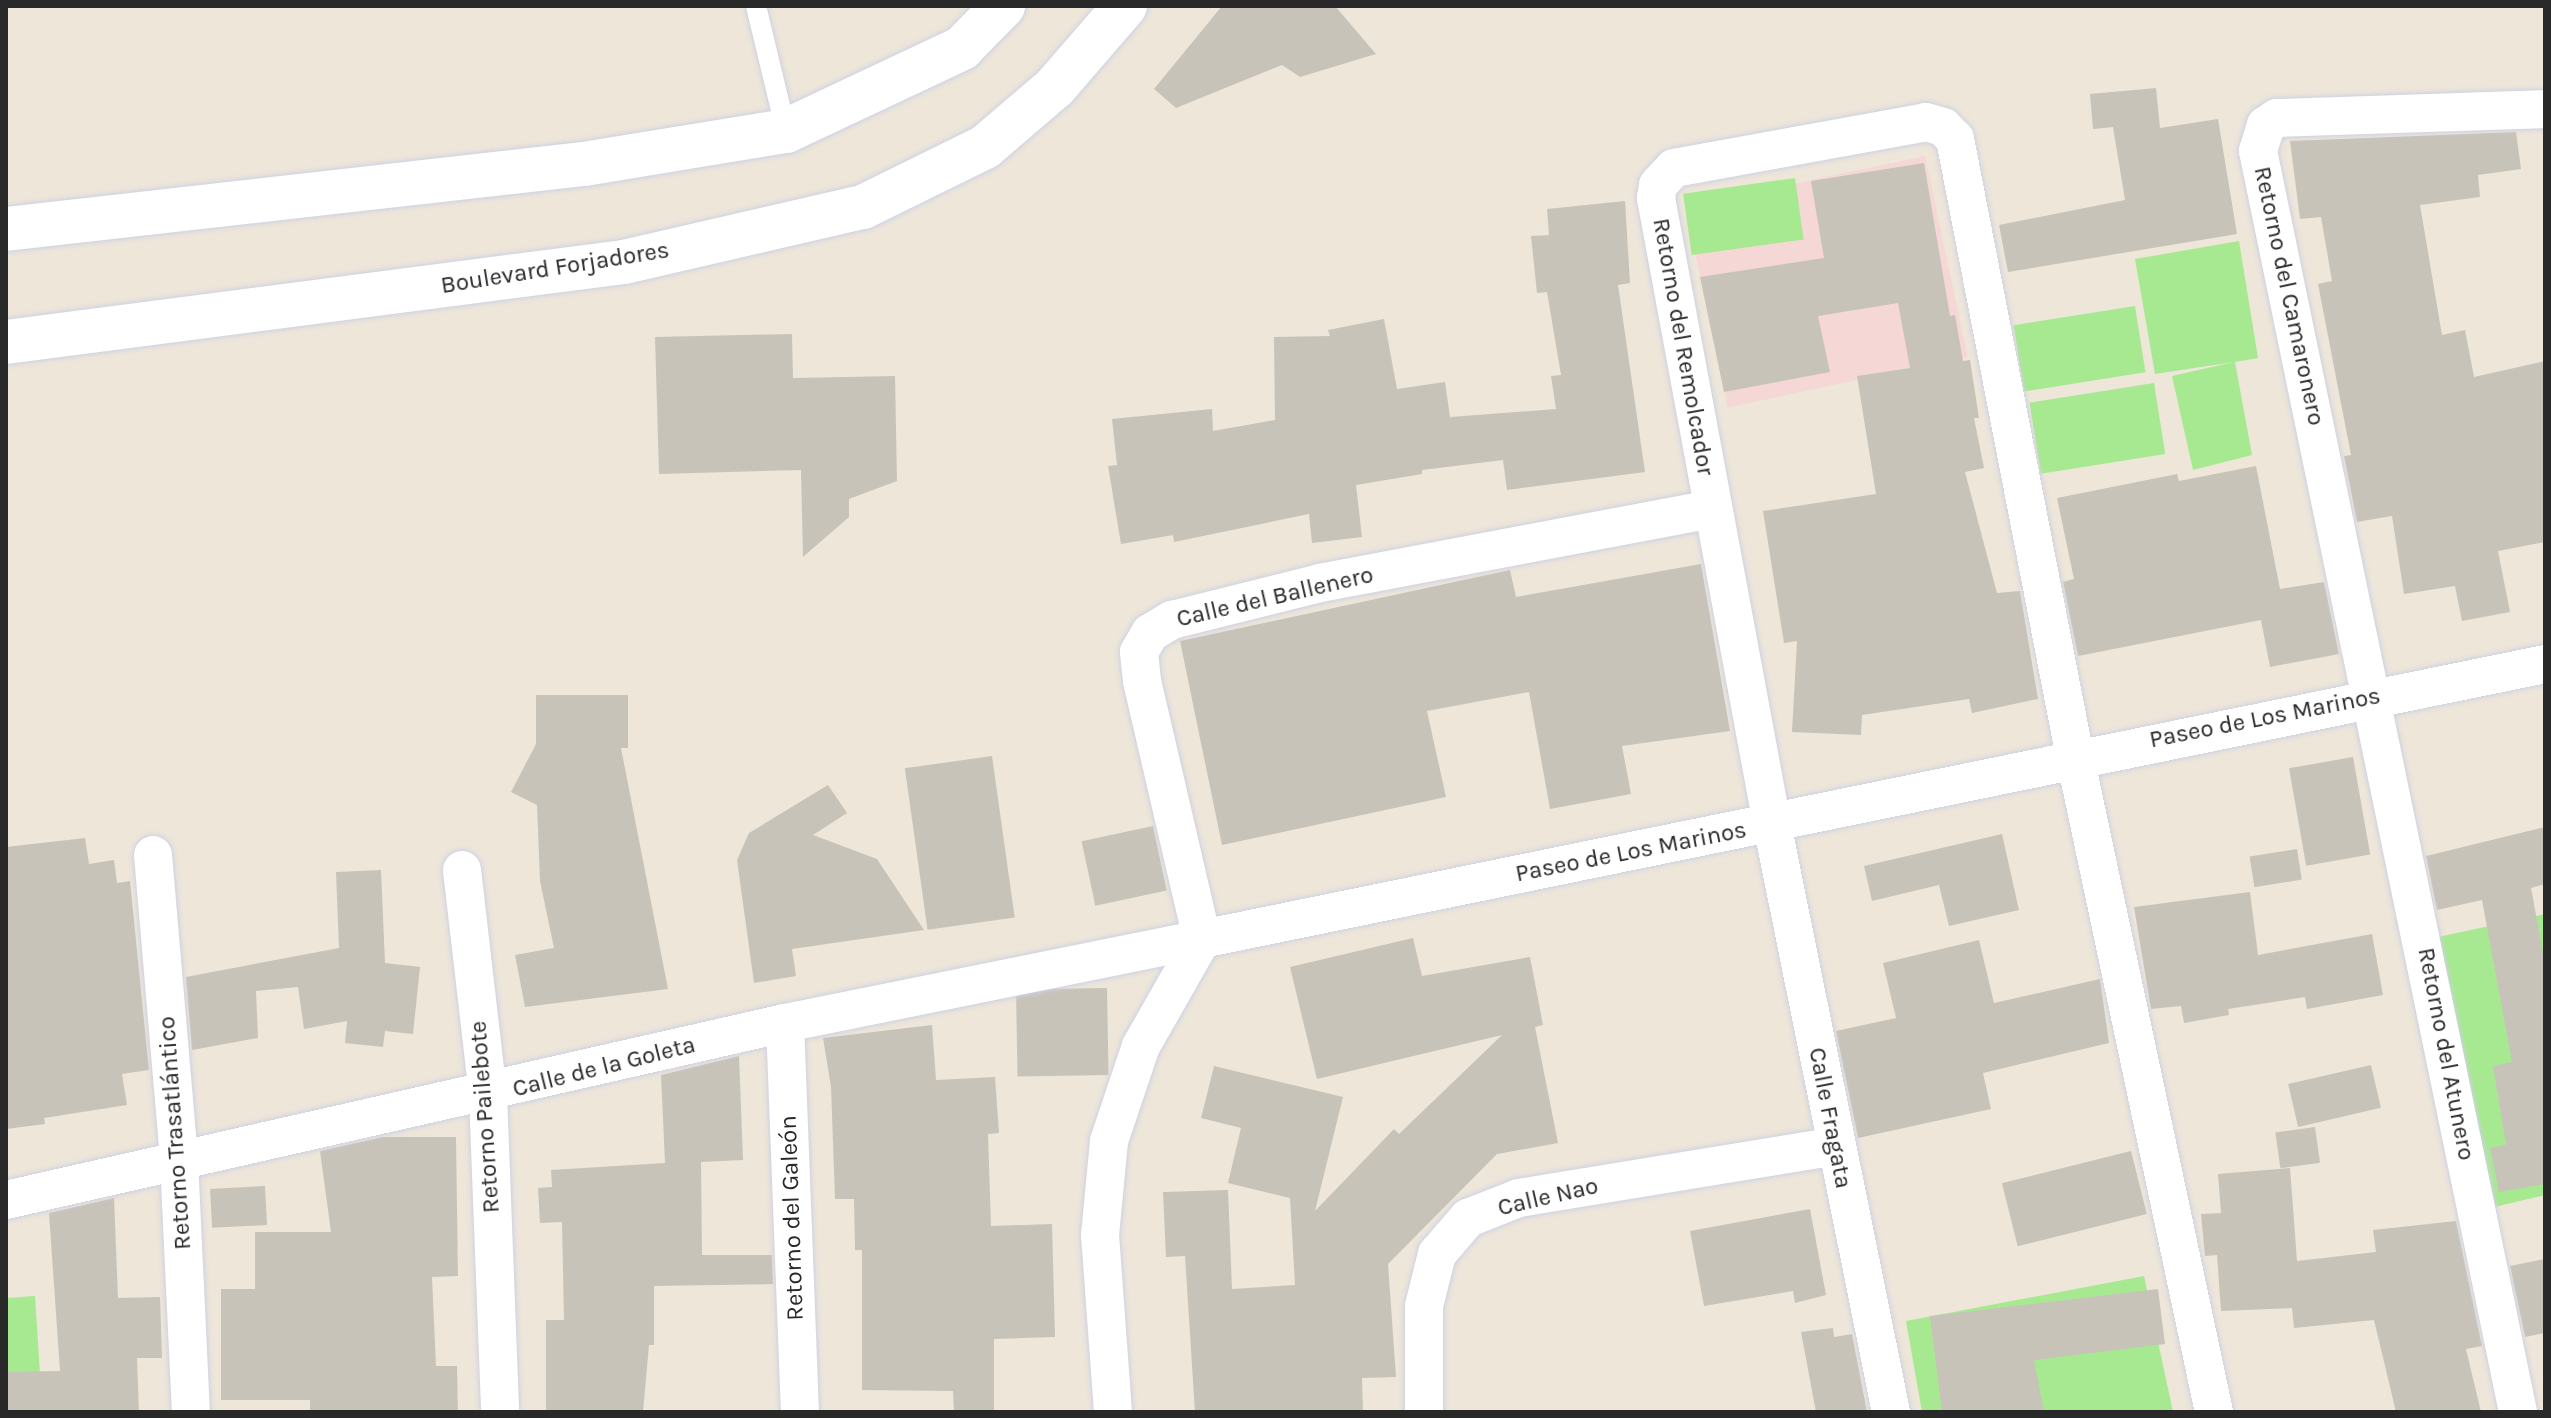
<!DOCTYPE html>
<html>
<head>
<meta charset="utf-8">
<style>
	body { margin:0 }
	#map { position:relative; width:2551px; height:1418px; overflow:hidden; background:#ede6d9; font-family:Karla,sans-serif }
	div>[style] { position:absolute }
	.medical>* { inset:0; background:#f5d7d6; transform-origin:0 0 }
	.green>* { inset:0; background:#a7e990; transform-origin:0 0 }
	.building>* { inset:0; background:#c8c3b9; transform-origin:0 0 }
	.roads { filter:drop-shadow(0 0 2px #cfd1e4) drop-shadow(0 0 2px #cfd1e4) }
	.service>* { height:20px; margin:-10px; padding:0 10px; transform-origin:10px; border-radius:10px; background:#fff }
	.minor>* { height:38px; margin:-19px; padding:0 19px; transform-origin:19px; border-radius:19px; background:#fff }
	.secondary>* { height:44px; margin:-22px; padding:0 22px; transform-origin:22px; border-radius:22px; background:#fff }
	span { translate:-50% -50%; white-space:nowrap; text-align:center; line-height:1.15; -webkit-text-stroke:6px #fff; paint-order:stroke }
	.street-label { font-size:24px; color:#292929 }
	.frame { position:absolute; inset:0; border:8px solid #292929; pointer-events:none }
</style>
</head>
<body>
<div id="map">
	<div class="medical">
		<i style="left:1925px;top:156px;width:205px;height:245px;rotate:78deg"></i>
	</div>
	<div class="green">
		<i style="left:1795px;top:178px;width:62px;height:113px;rotate:82deg"></i>
		<i style="clip-path:polygon(2239px 241px,2258px 358px,2235px 362px,2252px 455px,2193px 470px,2172px 376px,2234px 362px,2155px 374px,2135px 259px)"></i>
		<i style="left:2135px;top:306px;width:67px;height:123px;rotate:81deg"></i>
		<i style="left:2154px;top:383px;width:72px;height:126px;rotate:81deg"></i>
		<i style="clip-path:polygon(2545px 914px,2545px 1195px,2490px 1208px,2438px 937px)"></i>
		<i style="clip-path:polygon(2144px 1276px,2173px 1412px,1922px 1412px,1906px 1321px)"></i>
		<i style="clip-path:polygon(35px 1296px,41px 1390px,6px 1392px,6px 1298px)"></i>
	</div>
	<div class="building">
		<i style="clip-path:polygon(1222px 6px,1335px 6px,1376px 54px,1300px 77px,1282px 65px,1176px 108px,1154px 89px)"></i>
		<i style="clip-path:polygon(2156px 88px,2160px 128px,2218px 119px,2237px 234px,2008px 272px,1999px 225px,2125px 200px,2113px 127px,2093px 129px,2090px 94px)"></i>
		<i style="clip-path:polygon(2516px 132px,2521px 169px,2478px 175px,2480px 197px,2420px 205px,2442px 335px,2465px 330px,2474px 377px,2545px 361px,2545px 542px,2498px 551px,2510px 612px,2462px 621px,2455px 586px,2404px 594px,2392px 516px,2357px 522px,2344px 456px,2351px 455px,2318px 284px,2332px 281px,2321px 217px,2300px 219px,2290px 141px)"></i>
		<i style="clip-path:polygon(1924px 163px,1950px 316px,1955px 315px,1963px 361px,1970px 360px,1979px 418px,1974px 418px,1984px 468px,1965px 472px,1997px 593px,2020px 591px,2038px 699px,1972px 713px,1969px 699px,1862px 715px,1861px 735px,1792px 732px,1797px 641px,1784px 643px,1763px 511px,1876px 494px,1857px 376px,1910px 368px,1898px 303px,1818px 316px,1830px 372px,1724px 392px,1700px 277px,1824px 258px,1811px 181px)"></i>
		<i style="clip-path:polygon(1625px 201px,1630px 283px,1618px 285px,1645px 472px,1507px 490px,1503px 460px,1422px 470px,1422px 474px,1356px 485px,1362px 537px,1312px 543px,1309px 514px,1174px 542px,1173px 535px,1121px 544px,1108px 466px,1117px 465px,1112px 419px,1212px 409px,1213px 431px,1275px 420px,1274px 337px,1330px 336px,1328px 330px,1384px 319px,1397px 389px,1445px 382px,1450px 417px,1556px 409px,1551px 376px,1561px 375px,1547px 292px,1537px 293px,1531px 236px,1549px 235px,1547px 209px)"></i>
		<i style="clip-path:polygon(792px 334px,793px 378px,895px 376px,897px 481px,849px 499px,849px 517px,803px 557px,801px 470px,659px 474px,655px 337px)"></i>
		<i style="clip-path:polygon(2256px 466px,2280px 589px,2324px 582px,2339px 654px,2270px 667px,2261px 620px,2078px 656px,2063px 582px,2074px 579px,2057px 498px,2177px 474px,2179px 481px)"></i>
		<i style="clip-path:polygon(1701px 564px,1730px 731px,1622px 746px,1631px 794px,1550px 809px,1529px 692px,1427px 711px,1446px 797px,1222px 845px,1180px 641px,1510px 570px,1516px 597px)"></i>
		<i style="clip-path:polygon(536px 695px,628px 695px,628px 748px,621px 748px,668px 989px,525px 1007px,515px 955px,554px 948px,540px 881px,537px 805px,511px 792px,536px 744px)"></i>
		<i style="left:992px;top:756px;width:163px;height:88px;rotate:82deg"></i>
		<i style="left:2353px;top:757px;width:99px;height:65px;rotate:80deg"></i>
		<i style="clip-path:polygon(828px 785px,847px 813px,813px 835px,877px 859px,924px 930px,792px 949px,796px 976px,754px 983px,737px 860px,749px 833px)"></i>
		<i style="left:1153px;top:826px;width:66px;height:73px;rotate:78deg"></i>
		<i style="clip-path:polygon(2545px 827px,2545px 884px,2531px 888px,2545px 963px,2545px 1184px,2499px 1192px,2490px 1148px,2506px 1145px,2493px 1066px,2512px 1062px,2482px 900px,2437px 910px,2426px 856px)"></i>
		<i style="clip-path:polygon(2002px 834px,2019px 910px,1949px 926px,1939px 885px,1872px 901px,1864px 866px)"></i>
		<i style="clip-path:polygon(85px 838px,89px 864px,114px 860px,117px 883px,130px 881px,149px 1070px,122px 1074px,127px 1105px,44px 1118px,45px 1124px,6px 1129px,6px 847px)"></i>
		<i style="left:2297px;top:849px;width:31px;height:48px;rotate:81deg"></i>
		<i style="clip-path:polygon(381px 870px,385px 963px,420px 967px,413px 1034px,385px 1031px,383px 1047px,345px 1043px,347px 1021px,304px 1029px,298px 987px,256px 991px,258px 1038px,192px 1050px,186px 977px,339px 948px,336px 872px)"></i>
		<i style="clip-path:polygon(2250px 892px,2258px 955px,2372px 934px,2383px 995px,2307px 1009px,2305px 997px,2228px 1009px,2229px 1015px,2184px 1023px,2181px 1006px,2151px 1009px,2134px 907px)"></i>
		<i style="clip-path:polygon(1413px 938px,1422px 976px,1530px 957px,1543px 1025px,1535px 1027px,1558px 1143px,1497px 1154px,1388px 1264px,1396px 1377px,1362px 1378px,1363px 1412px,1195px 1412px,1185px 1256px,1166px 1257px,1163px 1192px,1228px 1190px,1232px 1289px,1295px 1285px,1290px 1198px,1228px 1183px,1241px 1128px,1201px 1118px,1214px 1066px,1343px 1097px,1315px 1211px,1394px 1129px,1399px 1134px,1502px 1035px,1317px 1079px,1290px 967px)"></i>
		<i style="clip-path:polygon(1979px 940px,1994px 1003px,2100px 979px,2109px 1043px,1983px 1073px,1991px 1109px,1858px 1138px,1836px 1031px,1896px 1018px,1883px 963px)"></i>
		<i style="left:1107px;top:988px;width:87px;height:91px;rotate:89deg"></i>
		<i style="clip-path:polygon(932px 1025px,936px 1080px,995px 1077px,999px 1133px,988px 1134px,991px 1226px,1052px 1224px,1055px 1337px,994px 1339px,994px 1412px,954px 1412px,953px 1391px,862px 1390px,862px 1250px,855px 1250px,854px 1199px,835px 1199px,831px 1087px,823px 1038px)"></i>
		<i style="clip-path:polygon(739px 1056px,743px 1160px,701px 1162px,702px 1255px,772px 1255px,773px 1284px,654px 1286px,654px 1345px,649px 1345px,643px 1412px,546px 1412px,546px 1320px,564px 1320px,562px 1222px,540px 1223px,538px 1188px,552px 1187px,551px 1170px,665px 1163px,661px 1075px)"></i>
		<i style="left:2371px;top:1065px;width:44px;height:85px;rotate:77deg"></i>
		<i style="left:2315px;top:1127px;width:36px;height:40px;rotate:82deg"></i>
		<i style="clip-path:polygon(383px 1137px,456px 1137px,458px 1276px,432px 1277px,436px 1366px,457px 1366px,458px 1412px,310px 1412px,310px 1400px,221px 1400px,221px 1289px,255px 1289px,255px 1232px,331px 1232px,320px 1151px)"></i>
		<i style="left:2131px;top:1151px;width:65px;height:133px;rotate:76deg"></i>
		<i style="clip-path:polygon(2290px 1168px,2297px 1261px,2376px 1252px,2373px 1230px,2456px 1221px,2482px 1346px,2466px 1349px,2481px 1412px,2396px 1412px,2374px 1320px,2294px 1328px,2292px 1308px,2221px 1311px,2217px 1255px,2205px 1256px,2201px 1214px,2221px 1213px,2218px 1174px)"></i>
		<i style="left:265px;top:1186px;width:39px;height:55px;rotate:87deg"></i>
		<i style="clip-path:polygon(114px 1198px,118px 1298px,160px 1297px,162px 1358px,137px 1358px,139px 1412px,6px 1412px,6px 1372px,60px 1371px,49px 1213px)"></i>
		<i style="clip-path:polygon(1810px 1209px,1826px 1295px,1795px 1303px,1793px 1291px,1704px 1306px,1690px 1231px)"></i>
		<i style="clip-path:polygon(2545px 1259px,2545px 1333px,2525px 1337px,2510px 1266px)"></i>
		<i style="clip-path:polygon(2158px 1289px,2165px 1344px,2034px 1360px,2044px 1412px,1942px 1412px,1930px 1316px)"></i>
		<i style="clip-path:polygon(1833px 1328px,1834px 1337px,1852px 1334px,1867px 1412px,1816px 1412px,1801px 1332px)"></i>
	</div>
	<div class="roads">
		<div class="service">
			<i style="left:756px;top:6px;width:129px;rotate:76.5deg"></i>
		</div>
		<div class="minor">
			<i style="left:153px;top:855px;width:306px;rotate:85.1deg"></i>
			<i style="left:179px;top:1160px;width:252px;rotate:87.3deg"></i>
			<i style="left:462px;top:870px;width:226px;rotate:83.4deg"></i>
			<i style="left:488px;top:1095px;width:317px;rotate:87.8deg"></i>
			<i style="left:785px;top:1023px;width:389px;rotate:87.8deg"></i>
			<i style="left:6px;top:1200px;width:799px;rotate:-12.8deg"></i>
			<i style="left:785px;top:1023px;width:425px;rotate:-11.4deg"></i>
			<i style="left:1202px;top:939px;width:265px;rotate:-103.1deg"></i>
			<i style="left:1142px;top:681px;width:29px;rotate:-96deg"></i>
			<i style="left:1139px;top:652px;width:22px;rotate:-60deg"></i>
			<i style="left:1150px;top:633px;width:26px;rotate:-31deg"></i>
			<i style="left:1172px;top:620px;width:153px;rotate:-14deg"></i>
			<i style="left:1320px;top:583px;width:400px;rotate:-10.7deg"></i>
			<i style="left:1113px;top:1412px;width:177px;rotate:-94.2deg"></i>
			<i style="left:1100px;top:1235px;width:94px;rotate:-84.5deg"></i>
			<i style="left:1109px;top:1141px;width:100px;rotate:-71.4deg"></i>
			<i style="left:1141px;top:1046px;width:123px;rotate:-60.3deg"></i>
			<i style="left:1202px;top:939px;width:1371px;rotate:-11.57deg"></i>
			<i style="left:1424px;top:1412px;width:106px;rotate:-90deg"></i>
			<i style="left:1424px;top:1306px;width:54px;rotate:-76deg"></i>
			<i style="left:1437px;top:1254px;width:48px;rotate:-49.3deg"></i>
			<i style="left:1468px;top:1218px;width:55px;rotate:-21.4deg"></i>
			<i style="left:1519px;top:1198px;width:320px;rotate:-9.3deg"></i>
			<i style="left:1891px;top:1412px;width:600px;rotate:-101.44deg"></i>
			<i style="left:1772px;top:824px;width:637px;rotate:-100.5deg"></i>
			<i style="left:1656px;top:198px;width:13px;rotate:-81deg"></i>
			<i style="left:1658px;top:185px;width:23px;rotate:-47deg"></i>
			<i style="left:1674px;top:168px;width:256px;rotate:-10.3deg"></i>
			<i style="left:1926px;top:122px;width:18px;rotate:16deg"></i>
			<i style="left:1943px;top:127px;width:17px;rotate:45deg"></i>
			<i style="left:1955px;top:139px;width:630px;rotate:79.01deg"></i>
			<i style="left:2075px;top:757px;width:670px;rotate:78.02deg"></i>
			<i style="left:2518px;top:1412px;width:1288px;rotate:-101.65deg"></i>
			<i style="left:2258px;top:151px;width:27px;rotate:-73deg"></i>
			<i style="left:2266px;top:125px;width:13px;rotate:-32deg"></i>
			<i style="left:2277px;top:118px;width:268px;rotate:-1.9deg"></i>
		</div>
		<div class="secondary">
			<i style="left:6px;top:229px;width:582px;rotate:-6.42deg"></i>
			<i style="left:584px;top:164px;width:205px;rotate:-9.3deg"></i>
			<i style="left:786px;top:131px;width:195px;rotate:-25.2deg"></i>
			<i style="left:962px;top:48px;width:59px;rotate:-45.7deg"></i>
			<i style="left:6px;top:342px;width:623px;rotate:-7.38deg"></i>
			<i style="left:624px;top:262px;width:245px;rotate:-13deg"></i>
			<i style="left:863px;top:207px;width:136px;rotate:-26.2deg"></i>
			<i style="left:985px;top:147px;width:92px;rotate:-40.6deg"></i>
			<i style="left:1055px;top:87px;width:107px;rotate:-49.2deg"></i>
		</div>
	</div>
	<div class="street-label">
		<span style="left:555px;top:268px;rotate:-9deg">Boulevard Forjadores</span>
		<span style="left:2289px;top:296px;rotate:78deg">Retorno del Camaronero</span>
		<span style="left:1683px;top:347px;rotate:80deg">Retorno del Remolcador</span>
		<span style="left:1275px;top:597px;rotate:-13deg">Calle del Ballenero</span>
		<span style="left:2265px;top:718px;rotate:-11deg">Paseo de Los Marinos</span>
		<span style="left:1631px;top:852px;rotate:-11deg">Paseo de Los Marinos</span>
		<span style="left:2446px;top:1054px;rotate:79deg">Retorno del Atunero</span>
		<span style="left:604px;top:1067px;rotate:-14deg">Calle de la Goleta</span>
		<span style="left:485px;top:1117px;rotate:-94deg">Retorno Pailebote</span>
		<span style="left:1830px;top:1118px;rotate:79deg">Calle Fragata</span>
		<span style="left:175px;top:1133px;rotate:-94deg">Retorno Trasatlántico</span>
		<span style="left:1548px;top:1197px;rotate:-13deg">Calle Nao</span>
		<span style="left:792px;top:1218px;rotate:-92deg">Retorno del Galeón</span>
	</div>
	<div class="frame"></div>
</div>
</body>
</html>
